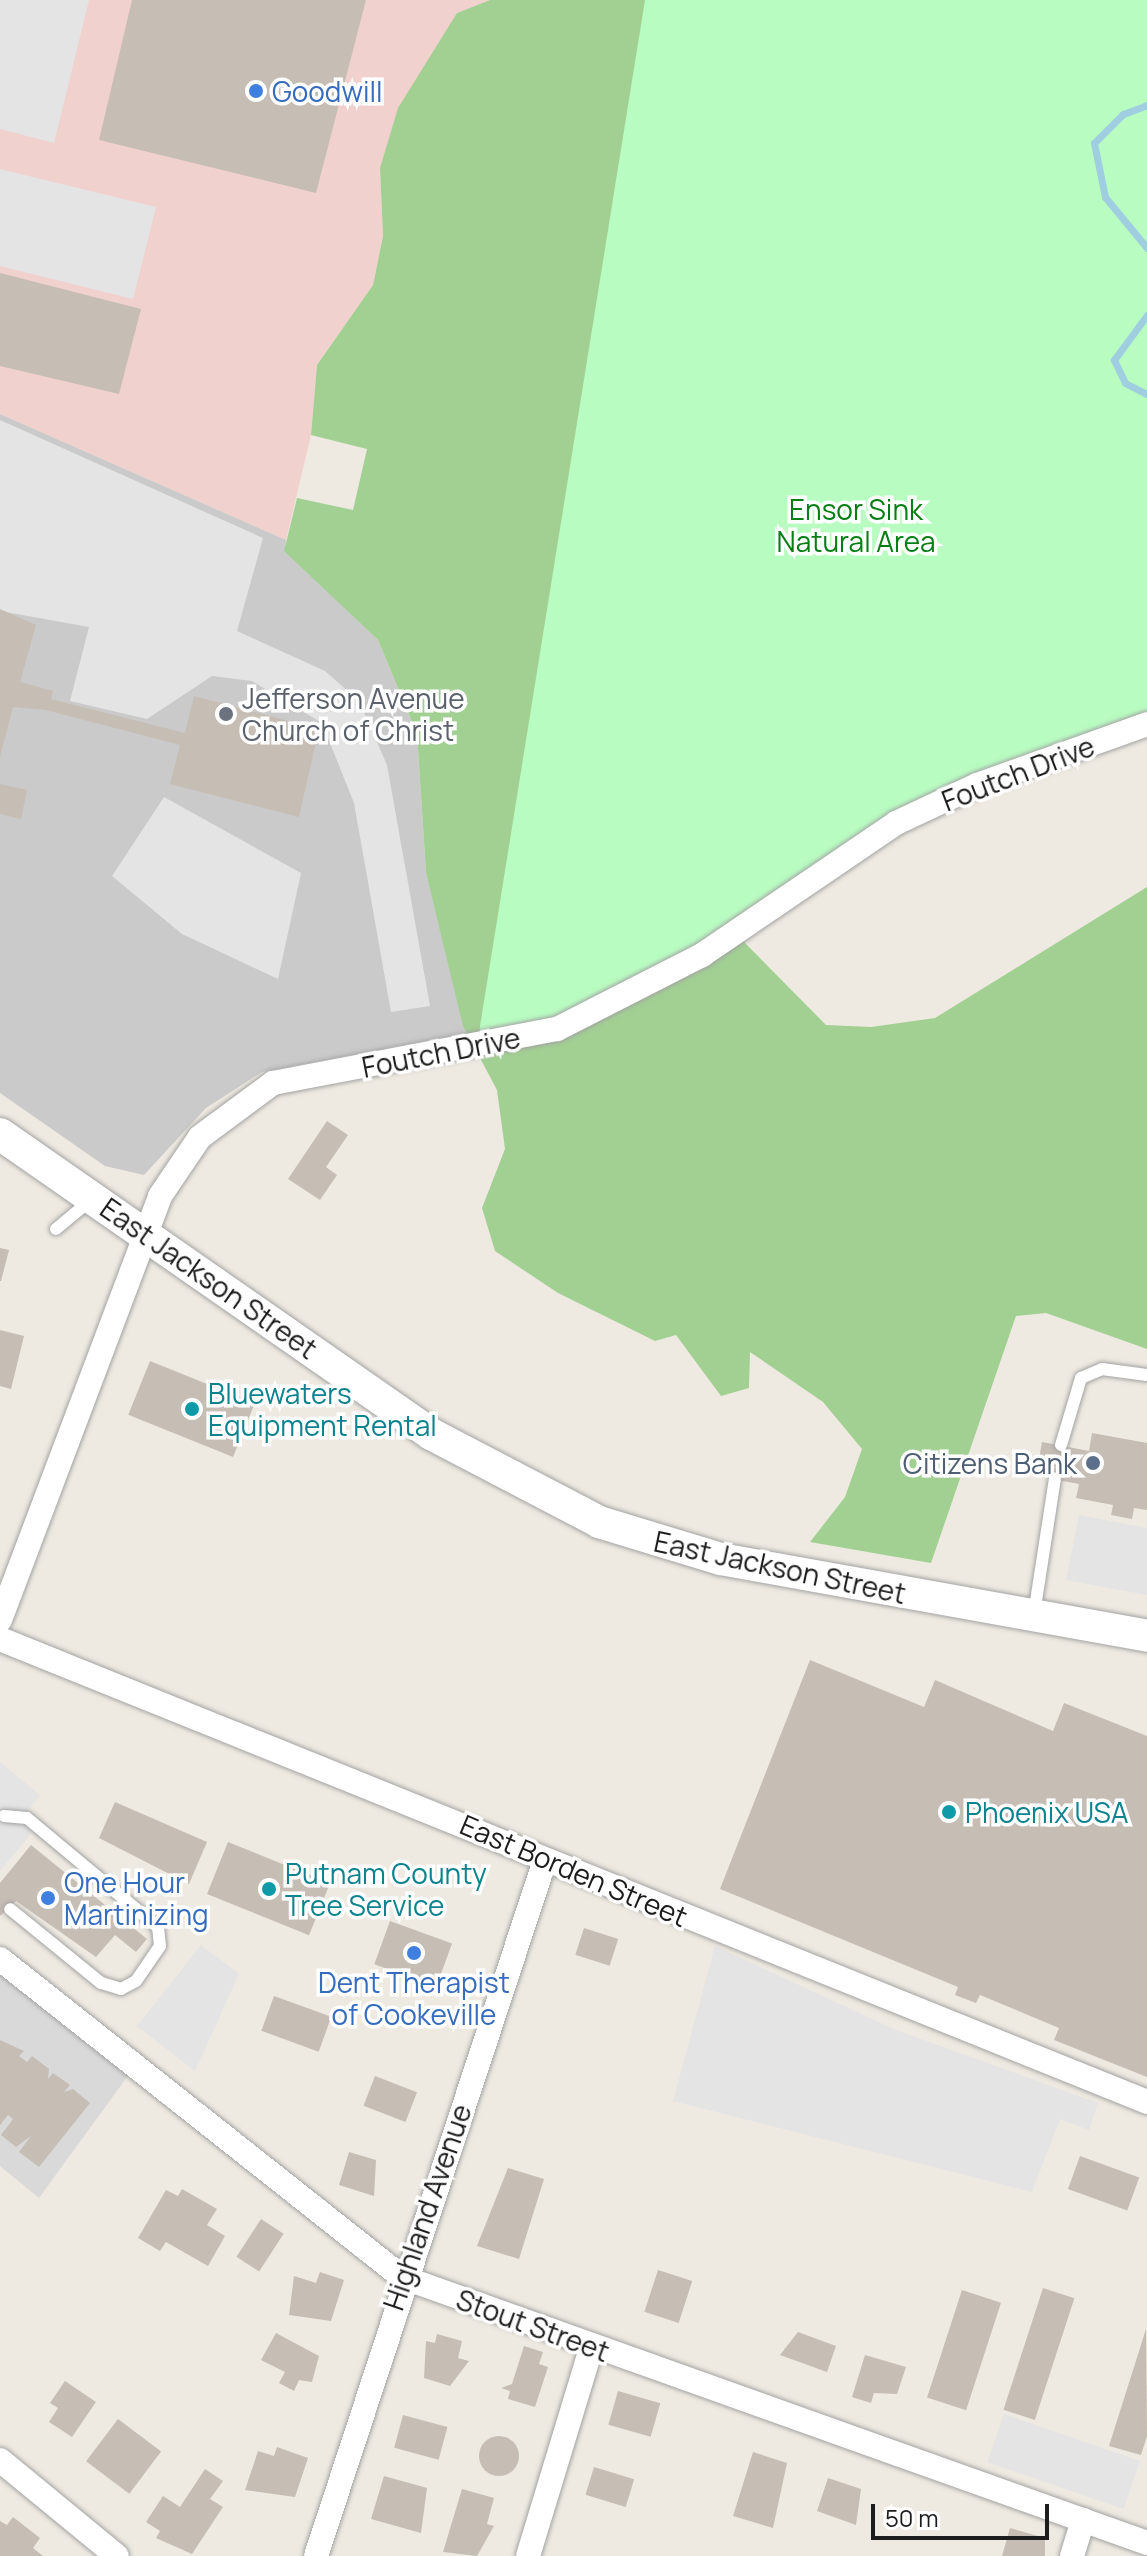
<!DOCTYPE html>
<html>
<head>
<meta charset="utf-8">
<style>
	body { margin:0 }
	#map { position:relative; width:1147px; height:2556px; overflow:hidden; background:#eeeae1; font-family:Manrope,sans-serif }
	div>[style] { position:absolute }
	.residential>* { inset:0; background:#dad9d9 }
	.commercial>* { inset:0; background:#f1d1ce }
	.religious>* { inset:0; background:#cacaca }
	.forest>* { inset:0; background:#a2d093 }
	.park>* { inset:0; background:#b9fcc2 }
	.parking>* { inset:0; background:#e4e4e4; transform-origin:0 0 }
	.stream>* { height:7px; margin:-3.5px; padding:0 3.5px; transform-origin:3.5px; border-radius:3.5px; background:#9ecedf }
	.building>* { inset:0; background:#c6bdb4; transform-origin:0 0 }
	.round { border-radius:50% }
	.roads { filter:drop-shadow(0 0 2px #a3a3a3) drop-shadow(0 0 2px #a3a3a3) }
	.service>* { height:12px; margin:-6px; padding:0 6px; transform-origin:6px; border-radius:6px; background:#fff }
	.minor>* { height:24px; margin:-12px; padding:0 12px; transform-origin:12px; border-radius:12px; background:#fff }
	.tertiary>* { height:32px; margin:-16px; padding:0 16px; transform-origin:16px; border-radius:16px; background:#fff }
	.dots>* { width:22px; height:22px; translate:-50% -50%; box-sizing:border-box; border:4px solid #fff; border-radius:50% }
	span { translate:-50% -50%; white-space:nowrap; text-align:center; line-height:1.15; -webkit-text-stroke:7px #fff; paint-order:stroke }
	.shop-label { font-size:28px; color:#366cbe }
	.left { translate:0 -50%; text-align:left }
	.park-label { font-size:28px; color:#057f14 }
	.worship-label { font-size:28px; color:#5b616d }
	.street-label { font-size:28px; color:#1c1c1c }
	.culture-label { font-size:28px; color:#0d838f }
	.service-label { font-size:28px; color:#4e5e75 }
	.right { translate:-100% -50%; text-align:right }
	.scale { position:absolute; left:871px; top:2504px; width:178px; height:36px; box-sizing:border-box; border:4px solid #1c1c1c; border-top:0; padding-left:10px; font-size:24px; line-height:28px; white-space:nowrap; color:#1c1c1c; -webkit-text-stroke:6px #fff; paint-order:stroke }
</style>
</head>
<body>
<div id="map">
	<div class="residential">
		<i style="clip-path:polygon(0 1969px,130px 2073px,39px 2198px,0 2166px)"></i>
	</div>
	<div class="commercial">
		<i style="clip-path:polygon(0 0,490px 0,457px 13px,380px 168px,383px 236px,373px 285px,317px 365px,311px 435px,286px 540px,0 414px)"></i>
	</div>
	<div class="religious">
		<i style="clip-path:polygon(0 414px,286px 540px,285px 551px,378px 640px,417px 734px,426px 873px,466px 1033px,262px 1072px,206px 1108px,144px 1175px,105px 1166px,0 1093px)"></i>
	</div>
	<div class="forest">
		<i style="clip-path:polygon(490px 0,1147px 0,723px 893px,745px 943px,826px 1025px,871px 1027px,935px 1018px,1147px 887px,1147px 1349px,1046px 1313px,1016px 1316px,931px 1563px,810px 1542px,845px 1497px,862px 1449px,823px 1402px,750px 1352px,749px 1388px,721px 1396px,676px 1335px,655px 1341px,558px 1293px,495px 1251px,482px 1208px,505px 1149px,497px 1090px,463px 1026px,426px 873px,417px 734px,378px 640px,284px 551px,297px 498px,353px 510px,367px 449px,311px 435px,317px 365px,373px 285px,383px 236px,380px 168px,398px 108px,457px 13px)"></i>
	</div>
	<div class="park">
		<i style="clip-path:polygon(645px 0,1147px 0,1147px 731px,896px 823px,557px 1029px,477px 1045px)"></i>
	</div>
	<div class="parking">
		<i style="clip-path:polygon(0 0,89px 0,54px 143px,0 129px)"></i>
		<i style="clip-path:polygon(0 169px,156px 207px,133px 299px,0 266px)"></i>
		<i style="clip-path:polygon(0 420px,263px 538px,237px 631px,325px 671px,359px 701px,387px 765px,430px 1006px,391px 1012px,354px 803px,322px 723px,252px 681px,212px 676px,147px 719px,70px 701px,89px 627px,0 611px)"></i>
		<i style="clip-path:polygon(164px 797px,301px 873px,278px 979px,182px 934px,112px 876px)"></i>
		<i style="clip-path:polygon(1079px 1515px,1147px 1528px,1147px 1595px,1066px 1580px)"></i>
		<i style="clip-path:polygon(0 1762px,40px 1795px,27px 1812px,30px 1835px,0 1871px)"></i>
		<i style="clip-path:polygon(201px 1945px,239px 1974px,195px 2071px,137px 2026px)"></i>
		<i style="clip-path:polygon(715px 1946px,896px 2030px,1098px 2103px,1089px 2130px,1060px 2119px,1032px 2192px,673px 2101px)"></i>
		<i style="left:1004px;top:2414px;width:144px;height:51px;rotate:19deg"></i>
	</div>
	<div class="stream">
		<i style="left:1147px;top:105px;width:26px;rotate:159deg"></i>
		<i style="left:1123px;top:114px;width:41px;rotate:135deg"></i>
		<i style="left:1094px;top:143px;width:55px;rotate:78.5deg"></i>
		<i style="left:1105px;top:197px;width:66px;rotate:50.5deg"></i>
		<i style="left:1147px;top:315px;width:56px;rotate:126.3deg"></i>
		<i style="left:1114px;top:360px;width:25px;rotate:64deg"></i>
		<i style="left:1125px;top:383px;width:25px;rotate:27deg"></i>
	</div>
	<div class="building">
		<i style="clip-path:polygon(132px 0,366px 0,316px 193px,99px 140px)"></i>
		<i style="clip-path:polygon(0 273px,141px 309px,119px 394px,0 366px)"></i>
		<i style="clip-path:polygon(0 609px,36px 625px,20px 682px,53px 691px,51px 699px,185px 733px,194px 696px,319px 729px,299px 817px,170px 784px,180px 745px,46px 710px,13px 707px,0 757px)"></i>
		<i style="clip-path:polygon(0 784px,27px 790px,21px 819px,0 814px)"></i>
		<i style="clip-path:polygon(327px 1121px,348px 1135px,326px 1167px,337px 1175px,320px 1200px,288px 1179px)"></i>
		<i style="clip-path:polygon(0 1248px,9px 1250px,1px 1281px,0 1281px)"></i>
		<i style="clip-path:polygon(0 1330px,24px 1336px,11px 1389px,0 1386px)"></i>
		<i style="left:150px;top:1361px;width:113px;height:58px;rotate:22deg"></i>
		<i style="clip-path:polygon(1092px 1433px,1147px 1443px,1147px 1510px,1134px 1508px,1132px 1519px,1111px 1515px,1113px 1505px,1076px 1498px,1079px 1484px,1036px 1476px,1042px 1442px,1089px 1451px)"></i>
		<i style="clip-path:polygon(810px 1660px,924px 1707px,935px 1680px,1053px 1731px,1064px 1703px,1147px 1736px,1147px 2077px,1054px 2040px,1059px 2028px,980px 1995px,976px 2003px,955px 1995px,958px 1987px,720px 1889px)"></i>
		<i style="clip-path:polygon(115px 1802px,207px 1842px,189px 1884px,99px 1838px)"></i>
		<i style="left:228px;top:1842px;width:110px;height:56px;rotate:22deg"></i>
		<i style="clip-path:polygon(31px 1845px,147px 1939px,136px 1952px,115px 1935px,96px 1957px,16px 1901px,0 1916px,0 1883px)"></i>
		<i style="left:390px;top:1921px;width:66px;height:46px;rotate:20deg"></i>
		<i style="left:584px;top:1928px;width:36px;height:28px;rotate:18deg"></i>
		<i style="left:274px;top:1996px;width:61px;height:37px;rotate:20deg"></i>
		<i style="clip-path:polygon(0 2032px,0 2040px,24px 2051px,19px 2056px,27px 2062px,32px 2056px,49px 2069px,48px 2079px,53px 2073px,70px 2085px,64px 2092px,73px 2089px,90px 2103px,39px 2167px,19px 2152px,31px 2136px,16px 2147px,1px 2135px,13px 2119px,8px 2115px,0 2125px)"></i>
		<i style="left:375px;top:2076px;width:45px;height:32px;rotate:21deg"></i>
		<i style="clip-path:polygon(349px 2152px,376px 2160px,374px 2196px,339px 2185px)"></i>
		<i style="left:1080px;top:2156px;width:63px;height:35px;rotate:20deg"></i>
		<i style="clip-path:polygon(508px 2168px,544px 2179px,519px 2259px,477px 2246px)"></i>
		<i style="clip-path:polygon(182px 2189px,217px 2209px,207px 2225px,225px 2236px,208px 2266px,166px 2242px,160px 2251px,138px 2238px,166px 2190px,178px 2196px)"></i>
		<i style="left:261px;top:2219px;width:27px;height:45px;rotate:33deg"></i>
		<i style="left:658px;top:2270px;width:36px;height:44px;rotate:18deg"></i>
		<i style="clip-path:polygon(320px 2272px,344px 2280px,331px 2321px,289px 2315px,294px 2276px,316px 2283px)"></i>
		<i style="left:1043px;top:2288px;width:33px;height:128px;rotate:18deg"></i>
		<i style="left:962px;top:2290px;width:41px;height:113px;rotate:18deg"></i>
		<i style="clip-path:polygon(1146px 2329px,1147px 2436px,1141px 2455px,1109px 2446px)"></i>
		<i style="clip-path:polygon(798px 2332px,836px 2346px,827px 2372px,780px 2355px)"></i>
		<i style="clip-path:polygon(276px 2333px,319px 2356px,312px 2382px,299px 2380px,294px 2391px,279px 2383px,285px 2372px,261px 2360px)"></i>
		<i style="clip-path:polygon(437px 2334px,462px 2341px,458px 2358px,469px 2361px,450px 2386px,424px 2378px,426px 2341px,435px 2343px)"></i>
		<i style="clip-path:polygon(524px 2346px,543px 2352px,539px 2364px,548px 2367px,535px 2407px,508px 2399px,510px 2391px,501px 2388px,512px 2384px)"></i>
		<i style="clip-path:polygon(865px 2355px,906px 2367px,897px 2394px,874px 2393px,871px 2403px,852px 2397px)"></i>
		<i style="clip-path:polygon(65px 2381px,96px 2402px,72px 2437px,49px 2422px,58px 2408px,50px 2403px)"></i>
		<i style="left:618px;top:2391px;width:44px;height:35px;rotate:16deg"></i>
		<i style="left:403px;top:2415px;width:46px;height:34px;rotate:15deg"></i>
		<i style="left:118px;top:2419px;width:54px;height:53px;rotate:37deg"></i>
		<i class="round" style="left:479px;top:2436px;width:40px;height:40px"></i>
		<i style="clip-path:polygon(277px 2447px,308px 2458px,295px 2497px,245px 2490px,258px 2451px,274px 2456px)"></i>
		<i style="clip-path:polygon(753px 2452px,787px 2463px,773px 2528px,733px 2516px)"></i>
		<i style="left:594px;top:2467px;width:42px;height:29px;rotate:17deg"></i>
		<i style="clip-path:polygon(205px 2469px,223px 2481px,210px 2499px,223px 2507px,192px 2554px,156px 2538px,160px 2531px,146px 2522px,163px 2496px,180px 2507px)"></i>
		<i style="clip-path:polygon(384px 2476px,427px 2488px,421px 2533px,371px 2519px)"></i>
		<i style="clip-path:polygon(828px 2478px,861px 2489px,856px 2525px,817px 2511px)"></i>
		<i style="clip-path:polygon(462px 2489px,494px 2498px,487px 2524px,494px 2526px,477px 2556px,443px 2552px)"></i>
		<i style="clip-path:polygon(13px 2517px,40px 2538px,33px 2548px,43px 2556px,0 2556px,0 2521px,7px 2525px)"></i>
		<i style="clip-path:polygon(1010px 2528px,1045px 2538px,1045px 2556px,1002px 2556px)"></i>
	</div>
	<div class="roads">
		<div class="service">
			<i style="left:56px;top:1229px;width:47px;rotate:-39.8deg"></i>
			<i style="left:1061px;top:1445px;width:70px;rotate:-73.4deg"></i>
			<i style="left:1081px;top:1378px;width:23px;rotate:-23deg"></i>
			<i style="left:1102px;top:1369px;width:45px;rotate:7.6deg"></i>
			<i style="left:1034px;top:1614px;width:137px;rotate:-81.2deg"></i>
			<i style="left:4px;top:1816px;width:23px;rotate:5deg"></i>
			<i style="left:27px;top:1818px;width:170px;rotate:39.8deg"></i>
			<i style="left:158px;top:1927px;width:19px;rotate:84deg"></i>
			<i style="left:160px;top:1946px;width:42px;rotate:124.4deg"></i>
			<i style="left:136px;top:1981px;width:17px;rotate:152deg"></i>
			<i style="left:121px;top:1989px;width:21px;rotate:-163deg"></i>
			<i style="left:101px;top:1983px;width:117px;rotate:-140.9deg"></i>
		</div>
		<div class="minor">
			<i style="left:0;top:1620px;width:453px;rotate:-69.3deg"></i>
			<i style="left:160px;top:1196px;width:71px;rotate:-55.9deg"></i>
			<i style="left:200px;top:1137px;width:91px;rotate:-36.5deg"></i>
			<i style="left:273px;top:1083px;width:289px;rotate:-10.8deg"></i>
			<i style="left:557px;top:1029px;width:163px;rotate:-27deg"></i>
			<i style="left:702px;top:955px;width:235px;rotate:-34.2deg"></i>
			<i style="left:896px;top:823px;width:89px;rotate:-25.1deg"></i>
			<i style="left:977px;top:785px;width:181px;rotate:-19.7deg"></i>
			<i style="left:0;top:1639px;width:1237px;rotate:21.98deg"></i>
			<i style="left:0;top:1959px;width:513px;rotate:38.35deg"></i>
			<i style="left:402px;top:2277px;width:791px;rotate:19.65deg"></i>
			<i style="left:0;top:2460px;width:151px;rotate:39.4deg"></i>
			<i style="left:316px;top:2556px;width:733px;rotate:-71.79deg"></i>
			<i style="left:528px;top:2556px;width:220px;rotate:-73.1deg"></i>
			<i style="left:1072px;top:2556px;width:38px;rotate:-73deg"></i>
		</div>
		<div class="tertiary">
			<i style="left:0;top:1134px;width:525px;rotate:34.84deg"></i>
			<i style="left:431px;top:1434px;width:190px;rotate:27.6deg"></i>
			<i style="left:599px;top:1522px;width:127px;rotate:16.9deg"></i>
			<i style="left:721px;top:1559px;width:433px;rotate:10.2deg"></i>
		</div>
	</div>
	<div class="dots">
		<i style="left:256px;top:91px;background:#3f7fe0"></i>
		<i style="left:226px;top:714px;background:#6b7280"></i>
		<i style="left:192px;top:1409px;background:#0f9aa8"></i>
		<i style="left:1093px;top:1463px;background:#5c6f8a"></i>
		<i style="left:949px;top:1812px;background:#0f9aa8"></i>
		<i style="left:269px;top:1889px;background:#0f9aa8"></i>
		<i style="left:48px;top:1898px;background:#3f7fe0"></i>
		<i style="left:414px;top:1953px;background:#3f7fe0"></i>
	</div>
	<div class="shop-label">
		<span class="left" style="left:272px;top:91px">Goodwill</span>
		<span class="left" style="left:64px;top:1898px">One Hour<br>Martinizing</span>
		<span style="left:414px;top:1998px">Dent Therapist<br>of Cookeville</span>
	</div>
	<div class="park-label">
		<span style="left:856px;top:525px">Ensor Sink<br>Natural Area</span>
	</div>
	<div class="worship-label">
		<span class="left" style="left:242px;top:714px">Jefferson Avenue<br>Church of Christ</span>
	</div>
	<div class="street-label">
		<span style="left:1018px;top:773px;rotate:-21deg">Foutch Drive</span>
		<span style="left:441px;top:1052px;rotate:-11deg">Foutch Drive</span>
		<span style="left:209px;top:1278px;rotate:35deg">East Jackson Street</span>
		<span style="left:780px;top:1567px;rotate:12deg">East Jackson Street</span>
		<span style="left:574px;top:1870px;rotate:23deg">East Borden Street</span>
		<span style="left:427px;top:2207px;rotate:-71deg">Highland Avenue</span>
		<span style="left:533px;top:2325px;rotate:20deg">Stout Street</span>
	</div>
	<div class="culture-label">
		<span class="left" style="left:208px;top:1409px">Bluewaters<br>Equipment Rental</span>
		<span class="left" style="left:965px;top:1812px">Phoenix USA</span>
		<span class="left" style="left:285px;top:1889px">Putnam County<br>Tree Service</span>
	</div>
	<div class="service-label">
		<span class="right" style="left:1077px;top:1463px">Citizens Bank</span>
	</div>
	<div class="scale">50 m</div>
</div>
</body>
</html>
